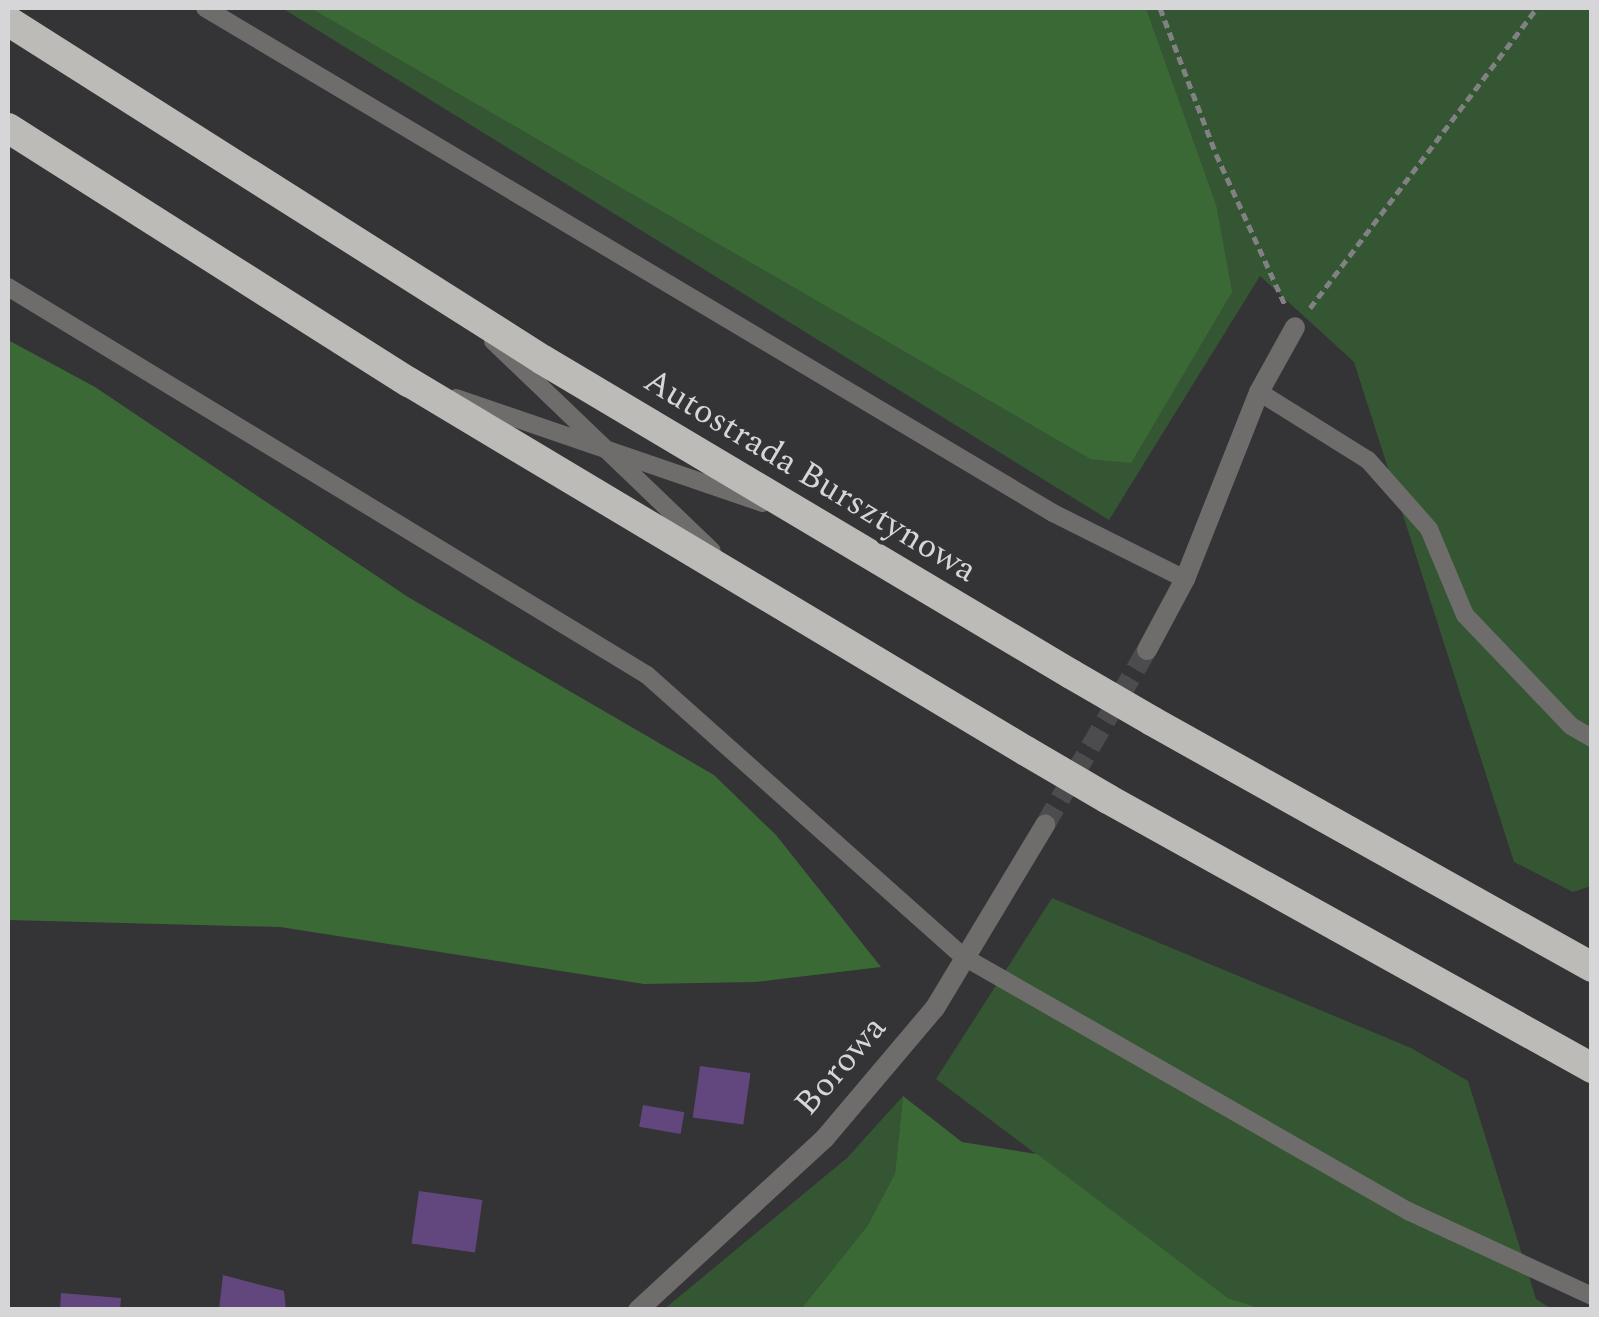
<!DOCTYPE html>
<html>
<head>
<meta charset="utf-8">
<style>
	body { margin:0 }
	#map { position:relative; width:1599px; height:1317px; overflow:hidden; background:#343336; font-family:Spectral,serif }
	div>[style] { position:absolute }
	.green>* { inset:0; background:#355632 }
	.forest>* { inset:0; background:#3a6936 }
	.building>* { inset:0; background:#62477f; transform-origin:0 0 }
	.minor-tunnel>* { height:20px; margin-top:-10px; transform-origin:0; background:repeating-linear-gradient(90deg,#4c4b4e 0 20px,transparent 0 30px) }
	.path>* { height:5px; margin-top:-2.5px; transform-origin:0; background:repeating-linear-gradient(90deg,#818082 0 8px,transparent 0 13px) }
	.service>* { height:18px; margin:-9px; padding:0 9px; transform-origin:9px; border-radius:9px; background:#6e6d6c }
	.minor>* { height:20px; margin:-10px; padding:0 10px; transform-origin:10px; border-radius:10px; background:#6e6d6c }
	.motorway>* { height:30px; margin:-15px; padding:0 15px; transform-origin:15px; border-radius:15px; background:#bdbbb7 }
	.motorway-bridge>* { height:30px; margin:-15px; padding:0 15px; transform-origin:15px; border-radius:15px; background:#bdbbb7 }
	span { translate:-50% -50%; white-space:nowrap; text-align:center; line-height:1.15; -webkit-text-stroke:8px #343336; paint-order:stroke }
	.street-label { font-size:35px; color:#d6d5d7 }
	.frame { position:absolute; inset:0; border:10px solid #d6d5d7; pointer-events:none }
</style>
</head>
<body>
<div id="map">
	<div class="green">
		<i style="clip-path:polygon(282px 8px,310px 8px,1090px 459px,1216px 204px,1146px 8px,1591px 8px,1591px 886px,1573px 892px,1514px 862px,1354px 362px,1260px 276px,1109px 520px)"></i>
		<i style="clip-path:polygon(1052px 898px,1411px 1048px,1468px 1081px,1536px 1299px,1552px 1309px,1262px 1310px,1228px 1298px,936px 1079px)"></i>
		<i style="clip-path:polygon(903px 1096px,895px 1173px,868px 1225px,801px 1309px,663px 1310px,847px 1158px)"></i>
	</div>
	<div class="forest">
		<i style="clip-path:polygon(310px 8px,1146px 8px,1216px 204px,1232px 292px,1131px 463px,1090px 459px)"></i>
		<i style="clip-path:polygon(8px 340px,95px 387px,408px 597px,714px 775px,776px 835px,881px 967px,756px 982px,644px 984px,280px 927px,8px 920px)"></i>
		<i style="clip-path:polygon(903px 1096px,962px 1142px,1037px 1154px,1228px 1298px,1262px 1309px,801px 1309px,868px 1225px,895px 1173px)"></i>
	</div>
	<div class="building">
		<i style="left:700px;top:1066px;width:51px;height:52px;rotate:8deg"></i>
		<i style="left:643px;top:1105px;width:42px;height:22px;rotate:10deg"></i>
		<i style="left:419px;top:1191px;width:64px;height:53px;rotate:8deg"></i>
		<i style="clip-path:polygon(223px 1275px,284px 1291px,286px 1310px,219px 1310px)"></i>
		<i style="clip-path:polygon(61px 1293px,121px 1298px,120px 1310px,60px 1310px)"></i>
	</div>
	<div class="minor-tunnel">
		<i style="left:1045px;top:825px;width:203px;rotate:-59.8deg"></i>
	</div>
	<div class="path">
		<i style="left:1160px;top:8px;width:156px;rotate:69deg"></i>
		<i style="left:1216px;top:154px;width:168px;rotate:65.4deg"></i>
		<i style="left:1310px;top:308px;width:376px;rotate:-52.9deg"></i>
	</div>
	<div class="service">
		<i style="left:205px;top:8px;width:987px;rotate:30.77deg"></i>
		<i style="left:1053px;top:513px;width:148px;rotate:26.6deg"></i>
		<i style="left:8px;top:287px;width:748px;rotate:31.27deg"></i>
		<i style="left:647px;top:675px;width:424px;rotate:41.7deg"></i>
		<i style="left:964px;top:957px;width:512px;rotate:29.77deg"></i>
		<i style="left:1408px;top:1211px;width:203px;rotate:24.8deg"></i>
		<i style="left:493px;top:341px;width:303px;rotate:43.8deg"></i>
		<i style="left:1259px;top:392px;width:128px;rotate:32deg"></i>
		<i style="left:1368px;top:460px;width:92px;rotate:48.5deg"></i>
		<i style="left:1429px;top:529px;width:93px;rotate:67.3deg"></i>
		<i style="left:1465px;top:615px;width:153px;rotate:46.3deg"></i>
		<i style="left:1571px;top:726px;width:24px;rotate:30deg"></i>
		<i style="left:456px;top:398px;width:324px;rotate:18.9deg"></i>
	</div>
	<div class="minor">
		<i style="left:1147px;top:650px;width:81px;rotate:-61.8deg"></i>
		<i style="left:1185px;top:579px;width:201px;rotate:-68.4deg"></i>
		<i style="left:1259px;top:392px;width:74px;rotate:-61deg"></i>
		<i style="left:638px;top:1310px;width:254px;rotate:-42.6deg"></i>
		<i style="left:825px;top:1138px;width:170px;rotate:-49.8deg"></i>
		<i style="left:935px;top:1008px;width:214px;rotate:-59deg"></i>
	</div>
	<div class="motorway">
		<i style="left:8px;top:21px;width:633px;rotate:32.36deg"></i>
		<i style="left:543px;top:360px;width:614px;rotate:30.74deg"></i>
		<i style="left:8px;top:128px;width:475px;rotate:32.4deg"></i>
		<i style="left:409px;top:382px;width:719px;rotate:30.88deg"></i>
		<i style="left:1152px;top:721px;width:504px;rotate:29.21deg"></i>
		<i style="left:1108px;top:799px;width:554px;rotate:29.06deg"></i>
	</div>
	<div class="motorway-bridge">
		<i style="left:1071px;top:674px;width:94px;rotate:30.1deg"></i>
		<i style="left:1026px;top:751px;width:95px;rotate:30.3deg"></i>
	</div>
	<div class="street-label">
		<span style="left:810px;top:476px;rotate:31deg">Autostrada Bursztynowa</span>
		<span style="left:841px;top:1066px;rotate:-49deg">Borowa</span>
	</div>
	<div class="frame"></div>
</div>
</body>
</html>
